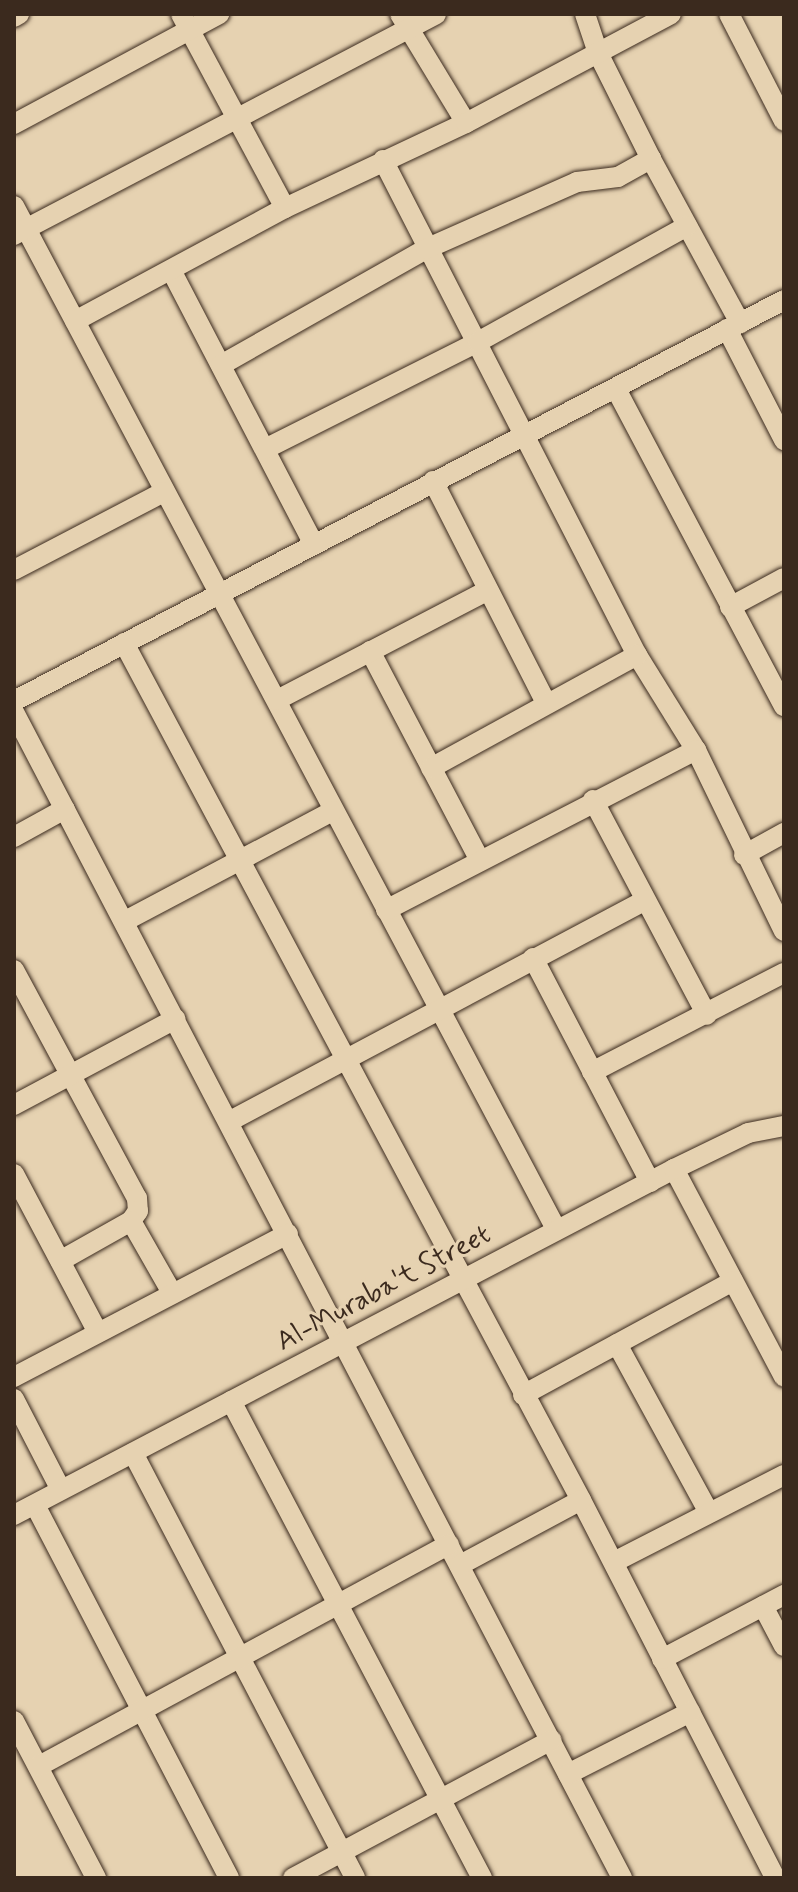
<!DOCTYPE html>
<html>
<head>
<meta charset="utf-8">
<style>
	body { margin:0 }
	#map { position:relative; width:798px; height:1892px; overflow:hidden; background:#e6d2b1; font-family:Mynerve,sans-serif }
	div>[style] { position:absolute }
	.roads { filter:drop-shadow(0 0 2px #3b2a1e) drop-shadow(0 0 2px #3b2a1e) }
	.minor>* { height:20px; margin:-10px; padding:0 10px; transform-origin:10px; border-radius:10px; background:#e6d2b1 }
	span { translate:-50% -50%; white-space:nowrap; text-align:center; line-height:1.15; -webkit-text-stroke:6px #e6d2b1; paint-order:stroke }
	.street-label { font-size:28px; color:#3b2a1e }
	.frame { position:absolute; inset:0; border:16px solid #3b2a1e; pointer-events:none }
</style>
</head>
<body>
<div id="map">
	<div class="roads">
		<div class="minor">
			<i style="left:181px;top:14px;width:220px;rotate:61.8deg"></i>
			<i style="left:400px;top:14px;width:127px;rotate:58.8deg"></i>
			<i style="left:585px;top:14px;width:41px;rotate:71.6deg"></i>
			<i style="left:598px;top:53px;width:119px;rotate:63.4deg"></i>
			<i style="left:651px;top:159px;width:187px;rotate:61.5deg"></i>
			<i style="left:729px;top:14px;width:120px;rotate:62.8deg"></i>
			<i style="left:14px;top:17px;width:6px;rotate:-31deg"></i>
			<i style="left:14px;top:124px;width:233px;rotate:-28.2deg"></i>
			<i style="left:383px;top:160px;width:556px;rotate:62.84deg"></i>
			<i style="left:637px;top:655px;width:112px;rotate:58.2deg"></i>
			<i style="left:696px;top:750px;width:201px;rotate:64.1deg"></i>
			<i style="left:14px;top:206px;width:1158px;rotate:62.08deg"></i>
			<i style="left:14px;top:235px;width:476px;rotate:-27.6deg"></i>
			<i style="left:171px;top:270px;width:310px;rotate:62.5deg"></i>
			<i style="left:75px;top:321px;width:238px;rotate:-28.3deg"></i>
			<i style="left:285px;top:208px;width:200px;rotate:-25.2deg"></i>
			<i style="left:466px;top:123px;width:232px;rotate:-28deg"></i>
			<i style="left:727px;top:329px;width:125px;rotate:62.8deg"></i>
			<i style="left:221px;top:365px;width:236px;rotate:-29.5deg"></i>
			<i style="left:426px;top:249px;width:165px;rotate:-23.9deg"></i>
			<i style="left:577px;top:182px;width:41px;rotate:-7deg"></i>
			<i style="left:618px;top:177px;width:38px;rotate:-29deg"></i>
			<i style="left:616px;top:389px;width:359px;rotate:62.1deg"></i>
			<i style="left:265px;top:449px;width:238px;rotate:-26.7deg"></i>
			<i style="left:478px;top:342px;width:239px;rotate:-29deg"></i>
			<i style="left:433px;top:481px;width:249px;rotate:63deg"></i>
			<i style="left:14px;top:570px;width:169px;rotate:-27.5deg"></i>
			<i style="left:730px;top:607px;width:61px;rotate:-28.2deg"></i>
			<i style="left:124px;top:643px;width:971px;rotate:61.93deg"></i>
			<i style="left:581px;top:1500px;width:425px;rotate:62.8deg"></i>
			<i style="left:370px;top:651px;width:235px;rotate:62.3deg"></i>
			<i style="left:277px;top:700px;width:236px;rotate:-27.5deg"></i>
			<i style="left:14px;top:701px;width:868px;rotate:-27.51deg"></i>
			<i style="left:14px;top:712px;width:1315px;rotate:62.46deg"></i>
			<i style="left:431px;top:768px;width:235px;rotate:-28.7deg"></i>
			<i style="left:593px;top:800px;width:243px;rotate:62.1deg"></i>
			<i style="left:14px;top:837px;width:58px;rotate:-28.8deg"></i>
			<i style="left:744px;top:855px;width:46px;rotate:-28.8deg"></i>
			<i style="left:386px;top:910px;width:349px;rotate:-27.3deg"></i>
			<i style="left:125px;top:921px;width:235px;rotate:-27.9deg"></i>
			<i style="left:533px;top:958px;width:253px;rotate:62.4deg"></i>
			<i style="left:14px;top:970px;width:259px;rotate:61.7deg"></i>
			<i style="left:137px;top:1198px;width:13px;rotate:86deg"></i>
			<i style="left:138px;top:1211px;width:12px;rotate:125deg"></i>
			<i style="left:131px;top:1221px;width:81px;rotate:150.6deg"></i>
			<i style="left:592px;top:1072px;width:216px;rotate:-27.3deg"></i>
			<i style="left:14px;top:1105px;width:183px;rotate:-28.1deg"></i>
			<i style="left:230px;top:1121px;width:470px;rotate:-28deg"></i>
			<i style="left:674px;top:1169px;width:235px;rotate:62.1deg"></i>
			<i style="left:14px;top:1174px;width:178px;rotate:62.1deg"></i>
			<i style="left:131px;top:1221px;width:83px;rotate:60.3deg"></i>
			<i style="left:617px;top:1344px;width:192px;rotate:61.4deg"></i>
			<i style="left:14px;top:1377px;width:309px;rotate:-27.6deg"></i>
			<i style="left:523px;top:1395px;width:239px;rotate:-28.5deg"></i>
			<i style="left:14px;top:1399px;width:102px;rotate:62.7deg"></i>
			<i style="left:231px;top:1401px;width:539px;rotate:62.25deg"></i>
			<i style="left:133px;top:1453px;width:479px;rotate:62.4deg"></i>
			<i style="left:35px;top:1505px;width:420px;rotate:62.5deg"></i>
			<i style="left:14px;top:1515px;width:745px;rotate:-27.67deg"></i>
			<i style="left:674px;top:1169px;width:82px;rotate:-25.9deg"></i>
			<i style="left:748px;top:1133px;width:37px;rotate:-11deg"></i>
			<i style="left:614px;top:1562px;width:191px;rotate:-27.1deg"></i>
			<i style="left:460px;top:1565px;width:137px;rotate:-28.2deg"></i>
			<i style="left:763px;top:1606px;width:45px;rotate:62.3deg"></i>
			<i style="left:662px;top:1659px;width:138px;rotate:-27.7deg"></i>
			<i style="left:14px;top:1721px;width:177px;rotate:62.4deg"></i>
			<i style="left:39px;top:1766px;width:466px;rotate:-28.4deg"></i>
			<i style="left:568px;top:1774px;width:137px;rotate:-26.9deg"></i>
			<i style="left:293px;top:1878px;width:293px;rotate:-28.1deg"></i>
		</div>
	</div>
	<div class="street-label">
		<span style="left:384px;top:1289px;rotate:-28deg">Al-Muraba't Street</span>
	</div>
	<div class="frame"></div>
</div>
</body>
</html>
